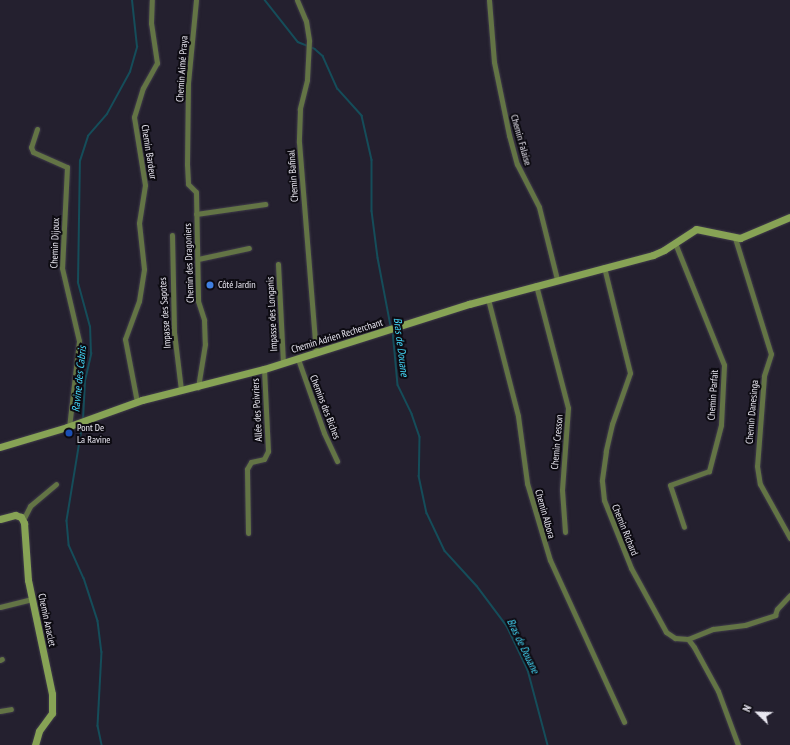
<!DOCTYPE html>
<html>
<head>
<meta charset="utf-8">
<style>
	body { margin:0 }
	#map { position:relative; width:790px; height:745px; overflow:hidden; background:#24202f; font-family:"PT Sans Narrow",sans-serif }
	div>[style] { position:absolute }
	.stream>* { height:1.5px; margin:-0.75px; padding:0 0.75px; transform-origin:0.75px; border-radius:0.75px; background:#154d5a }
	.roads { filter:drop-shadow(0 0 1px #403c4a) drop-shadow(0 0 1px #403c4a) }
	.street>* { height:5px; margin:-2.5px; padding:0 2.5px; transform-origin:2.5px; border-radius:2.5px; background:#637445 }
	.secondary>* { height:7px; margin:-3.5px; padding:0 3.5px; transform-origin:3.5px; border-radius:3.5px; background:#87a355 }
	.dots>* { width:11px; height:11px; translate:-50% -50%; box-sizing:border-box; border:2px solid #0d0b12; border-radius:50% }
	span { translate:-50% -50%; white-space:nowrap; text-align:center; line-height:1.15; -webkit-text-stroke:4px #0d0b12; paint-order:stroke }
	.street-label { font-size:10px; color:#e9e7f1 }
	.poi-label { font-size:10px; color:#e9e7f1 }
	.left { translate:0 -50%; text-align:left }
	.water-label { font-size:11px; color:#45dcfd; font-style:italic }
	.north { position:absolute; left:738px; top:693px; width:40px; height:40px; -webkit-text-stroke:3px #0d0b12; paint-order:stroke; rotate:293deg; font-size:11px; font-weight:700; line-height:16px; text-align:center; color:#e9e7f1 }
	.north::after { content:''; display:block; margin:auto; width:14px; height:18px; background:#e9e7f1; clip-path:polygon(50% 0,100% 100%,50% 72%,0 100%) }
</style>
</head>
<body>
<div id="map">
	<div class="stream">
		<i style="left:265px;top:0;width:53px;rotate:51.8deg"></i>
		<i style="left:298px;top:42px;width:18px;rotate:22deg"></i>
		<i style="left:315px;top:49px;width:11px;rotate:41deg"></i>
		<i style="left:323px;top:56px;width:36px;rotate:66deg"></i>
		<i style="left:338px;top:89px;width:36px;rotate:48deg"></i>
		<i style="left:362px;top:116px;width:45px;rotate:77.2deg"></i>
		<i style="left:372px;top:160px;width:51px;rotate:90deg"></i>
		<i style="left:372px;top:211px;width:47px;rotate:82.7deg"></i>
		<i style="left:378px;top:258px;width:69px;rotate:79.2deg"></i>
		<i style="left:393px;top:331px;width:54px;rotate:84.7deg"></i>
		<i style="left:398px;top:385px;width:32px;rotate:64deg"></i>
		<i style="left:412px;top:414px;width:24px;rotate:71deg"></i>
		<i style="left:420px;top:437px;width:39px;rotate:91deg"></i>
		<i style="left:419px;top:476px;width:38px;rotate:78deg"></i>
		<i style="left:427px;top:513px;width:42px;rotate:64.7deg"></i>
		<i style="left:445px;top:551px;width:47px;rotate:47.6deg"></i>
		<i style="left:477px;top:586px;width:50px;rotate:53.1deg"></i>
		<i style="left:507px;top:626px;width:49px;rotate:64.5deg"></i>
		<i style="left:528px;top:670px;width:78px;rotate:75.1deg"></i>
		<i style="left:83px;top:420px;width:39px;rotate:-87deg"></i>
		<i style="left:85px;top:381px;width:28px;rotate:-77deg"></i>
		<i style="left:91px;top:354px;width:27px;rotate:-92deg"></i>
		<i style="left:90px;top:327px;width:46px;rotate:-105.3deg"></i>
		<i style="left:78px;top:283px;width:122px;rotate:-89.1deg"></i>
		<i style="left:80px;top:161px;width:26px;rotate:-72deg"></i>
		<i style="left:88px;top:136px;width:29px;rotate:-49deg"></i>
		<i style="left:107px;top:114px;width:48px;rotate:-61.3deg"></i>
		<i style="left:130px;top:72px;width:26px;rotate:-74deg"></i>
		<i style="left:137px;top:47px;width:47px;rotate:-96.1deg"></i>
		<i style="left:83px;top:423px;width:99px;rotate:99.3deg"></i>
		<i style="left:67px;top:521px;width:24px;rotate:85deg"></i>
		<i style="left:69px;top:545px;width:36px;rotate:66deg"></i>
		<i style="left:84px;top:578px;width:45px;rotate:72deg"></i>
		<i style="left:98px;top:621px;width:31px;rotate:83deg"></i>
		<i style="left:102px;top:652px;width:74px;rotate:93.1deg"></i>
		<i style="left:98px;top:726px;width:19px;rotate:78deg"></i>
	</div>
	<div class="roads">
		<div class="street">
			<i style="left:196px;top:0;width:83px;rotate:95.5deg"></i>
			<i style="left:188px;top:83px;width:81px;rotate:90.7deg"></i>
			<i style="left:187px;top:164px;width:20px;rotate:87deg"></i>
			<i style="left:188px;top:184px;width:11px;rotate:45deg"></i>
			<i style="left:196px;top:192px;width:109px;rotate:88.9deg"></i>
			<i style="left:198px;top:301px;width:20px;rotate:72deg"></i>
			<i style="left:204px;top:320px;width:24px;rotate:88deg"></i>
			<i style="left:205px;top:344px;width:44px;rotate:99.2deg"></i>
			<i style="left:297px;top:0;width:23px;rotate:67deg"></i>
			<i style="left:306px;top:21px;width:20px;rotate:81deg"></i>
			<i style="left:309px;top:41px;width:39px;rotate:93deg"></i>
			<i style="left:307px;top:80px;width:30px;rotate:104deg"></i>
			<i style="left:300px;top:109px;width:33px;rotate:92deg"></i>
			<i style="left:299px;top:142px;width:212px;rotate:85.4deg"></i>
			<i style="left:489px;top:0;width:62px;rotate:85.4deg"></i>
			<i style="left:494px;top:62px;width:75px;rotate:78.4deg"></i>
			<i style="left:509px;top:135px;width:30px;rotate:75deg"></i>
			<i style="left:517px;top:164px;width:48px;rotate:62.9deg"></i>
			<i style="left:539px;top:207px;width:74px;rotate:76deg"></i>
			<i style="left:37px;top:129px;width:19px;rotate:108deg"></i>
			<i style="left:31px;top:147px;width:5px;rotate:68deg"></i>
			<i style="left:33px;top:152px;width:37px;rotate:24deg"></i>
			<i style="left:67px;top:167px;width:101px;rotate:92.8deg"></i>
			<i style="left:62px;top:268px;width:75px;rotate:76.9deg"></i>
			<i style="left:79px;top:341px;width:87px;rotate:96.6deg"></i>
			<i style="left:196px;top:214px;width:70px;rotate:-8.2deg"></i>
			<i style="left:172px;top:235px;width:97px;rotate:88.8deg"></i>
			<i style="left:174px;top:332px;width:58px;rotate:83.1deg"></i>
			<i style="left:735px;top:238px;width:121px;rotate:72.8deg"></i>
			<i style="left:771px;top:354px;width:23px;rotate:108deg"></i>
			<i style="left:764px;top:376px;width:90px;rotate:94.4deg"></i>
			<i style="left:757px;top:466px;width:18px;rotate:81deg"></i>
			<i style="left:760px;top:484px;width:62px;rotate:60.9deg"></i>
			<i style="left:675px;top:243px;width:131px;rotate:68.1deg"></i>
			<i style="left:724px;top:365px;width:60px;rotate:92.9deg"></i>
			<i style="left:721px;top:425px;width:48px;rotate:104.6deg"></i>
			<i style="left:709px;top:471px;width:41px;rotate:160.3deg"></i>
			<i style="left:670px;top:485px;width:44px;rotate:71.6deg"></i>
			<i style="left:198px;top:259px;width:52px;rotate:-12.2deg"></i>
			<i style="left:278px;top:264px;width:99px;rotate:87.1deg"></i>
			<i style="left:604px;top:267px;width:109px;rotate:76.2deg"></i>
			<i style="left:630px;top:373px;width:54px;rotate:109.4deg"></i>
			<i style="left:612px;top:424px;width:28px;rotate:103deg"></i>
			<i style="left:606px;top:451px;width:30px;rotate:98deg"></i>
			<i style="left:602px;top:481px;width:19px;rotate:84deg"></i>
			<i style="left:604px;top:500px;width:73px;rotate:68.3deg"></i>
			<i style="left:631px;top:568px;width:73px;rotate:61.3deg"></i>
			<i style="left:666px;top:632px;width:11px;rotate:34deg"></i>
			<i style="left:675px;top:638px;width:13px;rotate:4deg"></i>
			<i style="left:688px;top:639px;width:10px;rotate:53deg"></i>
			<i style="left:694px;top:647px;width:50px;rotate:61.4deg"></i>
			<i style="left:718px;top:691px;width:58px;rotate:69.7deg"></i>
			<i style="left:536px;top:285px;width:127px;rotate:75.4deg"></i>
			<i style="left:568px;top:408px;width:82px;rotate:94.2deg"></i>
			<i style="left:562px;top:490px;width:42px;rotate:85.9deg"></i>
			<i style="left:488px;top:299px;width:121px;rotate:75.6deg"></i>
			<i style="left:518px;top:416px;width:68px;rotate:82.3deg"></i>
			<i style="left:527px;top:483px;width:80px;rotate:73.4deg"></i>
			<i style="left:550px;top:560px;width:178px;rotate:65.4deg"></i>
			<i style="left:298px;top:359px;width:78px;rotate:70.6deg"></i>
			<i style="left:324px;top:433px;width:31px;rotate:65deg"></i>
			<i style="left:137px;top:402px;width:64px;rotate:-100.8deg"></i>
			<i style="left:125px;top:339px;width:40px;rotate:-69.8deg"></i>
			<i style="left:139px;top:301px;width:32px;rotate:-81deg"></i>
			<i style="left:144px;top:269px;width:46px;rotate:-96.2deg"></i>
			<i style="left:139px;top:223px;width:38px;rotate:-81deg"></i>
			<i style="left:145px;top:185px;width:69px;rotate:-99.2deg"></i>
			<i style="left:134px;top:117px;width:30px;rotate:-73deg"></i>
			<i style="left:143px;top:88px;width:29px;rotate:-61deg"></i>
			<i style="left:157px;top:63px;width:40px;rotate:-98.5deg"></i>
			<i style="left:151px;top:23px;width:23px;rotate:-88deg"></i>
			<i style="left:23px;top:520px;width:16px;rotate:-63deg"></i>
			<i style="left:30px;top:506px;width:34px;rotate:-40deg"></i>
			<i style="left:248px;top:533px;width:64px;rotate:-90.9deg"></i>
			<i style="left:247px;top:469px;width:8px;rotate:-60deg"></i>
			<i style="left:251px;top:462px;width:13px;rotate:-13deg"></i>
			<i style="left:264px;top:459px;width:9px;rotate:-63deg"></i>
			<i style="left:268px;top:451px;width:82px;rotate:-92.8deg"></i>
			<i style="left:0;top:607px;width:33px;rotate:-14deg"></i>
			<i style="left:688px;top:639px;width:27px;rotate:-22deg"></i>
			<i style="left:713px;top:629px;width:32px;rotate:-7deg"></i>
			<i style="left:745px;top:625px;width:32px;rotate:-18deg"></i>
			<i style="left:775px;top:615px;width:6px;rotate:-72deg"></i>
			<i style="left:777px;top:609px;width:19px;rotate:-47deg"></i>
			<i style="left:0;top:660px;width:2px;rotate:-27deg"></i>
			<i style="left:0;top:711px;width:11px;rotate:-10deg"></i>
		</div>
		<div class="secondary">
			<i style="left:0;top:447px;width:70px;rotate:-16.6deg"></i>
			<i style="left:67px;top:427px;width:80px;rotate:-19.8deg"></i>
			<i style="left:142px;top:400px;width:126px;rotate:-14.3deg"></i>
			<i style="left:264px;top:369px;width:215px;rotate:-17.6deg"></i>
			<i style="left:469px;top:304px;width:190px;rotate:-14.9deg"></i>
			<i style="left:653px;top:255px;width:12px;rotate:-24deg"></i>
			<i style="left:664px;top:250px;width:38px;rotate:-33deg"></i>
			<i style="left:696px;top:229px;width:45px;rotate:11.6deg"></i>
			<i style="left:740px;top:238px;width:54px;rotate:-22.8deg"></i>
			<i style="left:0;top:519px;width:16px;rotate:-15deg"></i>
			<i style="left:15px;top:515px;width:6px;rotate:18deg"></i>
			<i style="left:21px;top:517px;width:7px;rotate:63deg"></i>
			<i style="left:24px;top:523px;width:57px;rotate:86deg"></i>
			<i style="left:28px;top:580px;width:116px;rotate:78.1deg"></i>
			<i style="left:52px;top:694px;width:19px;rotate:90deg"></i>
			<i style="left:52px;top:713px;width:22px;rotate:126deg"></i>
			<i style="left:39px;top:731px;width:15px;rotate:106deg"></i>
		</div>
	</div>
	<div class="dots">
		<i style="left:210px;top:285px;background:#3f7fe0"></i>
		<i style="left:69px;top:433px;background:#1a4fb4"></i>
	</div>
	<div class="street-label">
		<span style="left:182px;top:69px;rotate:-86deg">Chemin Aimé Praya</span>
		<span style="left:521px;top:140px;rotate:74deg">Chemin Falaise</span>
		<span style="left:149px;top:152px;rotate:81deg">Chemin Bardeur</span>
		<span style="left:293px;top:176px;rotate:-94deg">Chemin Bafinal</span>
		<span style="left:55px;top:243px;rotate:-88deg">Chemin Dijoux</span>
		<span style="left:189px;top:263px;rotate:-92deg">Chemin des Dragoniers</span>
		<span style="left:165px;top:313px;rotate:-94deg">Impasse des Sapotes</span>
		<span style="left:272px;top:314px;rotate:-93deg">Impasse des Longanis</span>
		<span style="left:337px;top:336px;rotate:-17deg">Chemin Adrien Recherchant</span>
		<span style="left:713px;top:395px;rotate:-86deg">Chemin Parfait</span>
		<span style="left:325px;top:407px;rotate:69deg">Chemins des Biches</span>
		<span style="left:257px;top:410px;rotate:-93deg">Allée des Poivriers</span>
		<span style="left:752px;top:412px;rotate:-85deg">Chemin Danesinga</span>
		<span style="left:557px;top:442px;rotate:-85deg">Chemin Cresson</span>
		<span style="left:545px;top:514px;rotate:74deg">Chemin Albora</span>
		<span style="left:625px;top:530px;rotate:68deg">Chemin Richard</span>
		<span style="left:47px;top:620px;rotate:78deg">Chemin Anaclet</span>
	</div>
	<div class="poi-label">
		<span class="left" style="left:218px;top:285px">Côté Jardin</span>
		<span class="left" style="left:77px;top:433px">Pont De<br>La Ravine</span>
	</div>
	<div class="water-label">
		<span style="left:401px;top:347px;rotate:83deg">Bras de Douane</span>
		<span style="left:79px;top:379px;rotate:-84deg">Ravine des Cabris</span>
		<span style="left:523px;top:646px;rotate:64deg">Bras de Douane</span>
	</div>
	<div class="north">N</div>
</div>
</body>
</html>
